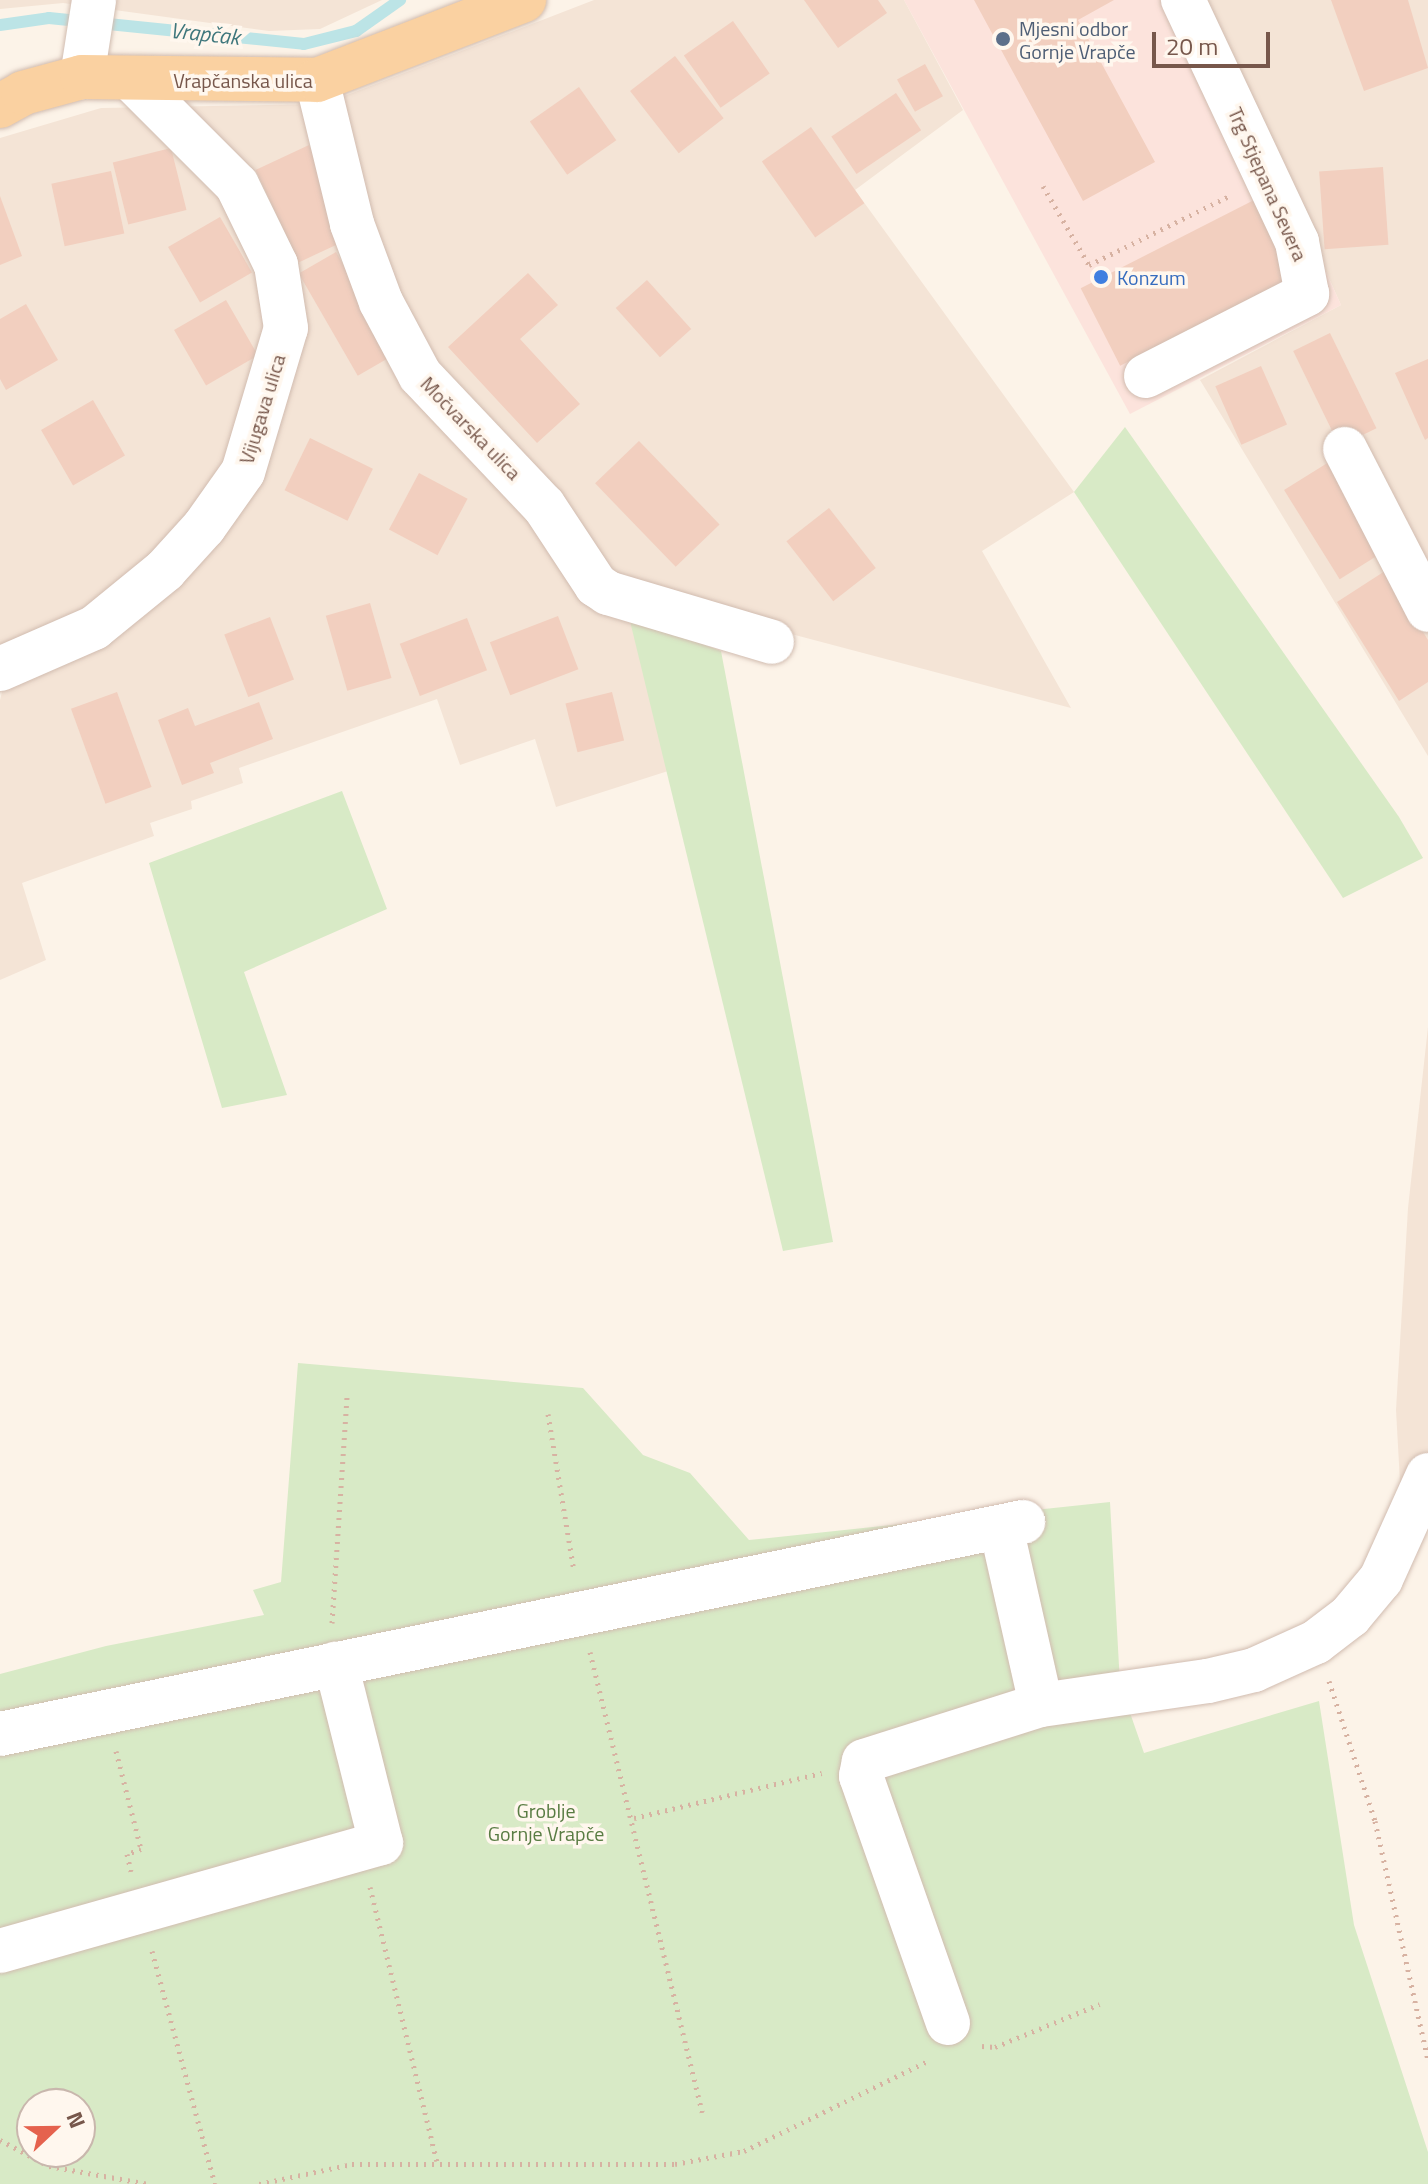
<!DOCTYPE html>
<html>
<head>
<meta charset="utf-8">
<style>
	body { margin:0 }
	#map { position:relative; width:1428px; height:2184px; overflow:hidden; background:#fcf3e8; font-family:"Titillium Web",sans-serif }
	div>[style] { position:absolute }
	.residential>* { inset:0; background:#f4e4d6 }
	.commercial>* { inset:0; background:#fce3dc }
	.green>* { inset:0; background:#d8eac6 }
	.stream>* { height:12px; margin:-6px; padding:0 6px; transform-origin:6px; border-radius:6px; background:#bce4e6 }
	.building>* { inset:0; background:#f2cfbf; transform-origin:0 0 }
	.path>* { height:5px; margin-top:-2.5px; transform-origin:0; background:repeating-linear-gradient(90deg,#d7b2a2 0 2px,transparent 0 8px) }
	.roads { filter:drop-shadow(0 0 2px #d1bcb0) drop-shadow(0 0 2px #d1bcb0) }
	.minor>* { height:44px; margin:-22px; padding:0 22px; transform-origin:22px; border-radius:22px; background:#fff }
	.major>* { height:44px; margin:-22px; padding:0 22px; transform-origin:22px; border-radius:22px; background:#fad1a1 }
	.dots>* { width:22px; height:22px; translate:-50% -50%; box-sizing:border-box; border:4px solid #fff7ee; border-radius:50% }
	span { translate:-50% -50%; white-space:nowrap; text-align:center; line-height:1.15; -webkit-text-stroke:7px #fff7ee; paint-order:stroke }
	.service-label { font-size:20px; color:#4e5e75 }
	.left { translate:0 -50%; text-align:left }
	.street-label { font-size:20px; color:#77574b }
	.shop-label { font-size:20px; color:#366cbe }
	.park-label { font-size:20px; color:#597c43 }
	.water-label { font-size:22px; color:#3f777c; font-style:italic }
	.north { position:absolute; left:16px; top:2088px; width:80px; height:80px; box-sizing:border-box; background:#fff7ee; border:2px solid #c9b7ad; border-radius:50%; rotate:68deg; font-size:22px; font-weight:700; line-height:32px; text-align:center; color:#77574b }
	.north::after { content:''; display:block; margin:auto; width:28px; height:36px; background:#e5624e; clip-path:polygon(50% 0,100% 100%,50% 72%,0 100%) }
	.scale { position:absolute; left:1152px; top:32px; width:118px; height:36px; box-sizing:border-box; border:4px solid #77574b; border-top:0; padding-left:10px; font-size:24px; line-height:28px; white-space:nowrap; color:#77574b; -webkit-text-stroke:6px #fff7ee; paint-order:stroke }
</style>
</head>
<body>
<div id="map">
	<div class="residential">
		<i style="clip-path:polygon(0 0,382px 0,320px 29px,269px 31px,63px 3px,0 9px)"></i>
		<i style="clip-path:polygon(594px 0,904px 0,963px 110px,855px 190px,1074px 492px,982px 551px,1071px 708px,625px 590px,668px 771px,556px 807px,535px 739px,460px 765px,437px 699px,239px 768px,243px 783px,191px 801px,192px 809px,150px 823px,154px 836px,22px 883px,46px 960px,0 980px,0 700px,12px 652px,0 656px,0 138px,101px 108px,324px 104px)"></i>
		<i style="clip-path:polygon(1204px 0,1428px 0,1428px 756px,1200px 380px,1341px 305px)"></i>
		<i style="clip-path:polygon(1428px 1027px,1428px 1454px,1401px 1500px,1396px 1410px,1408px 1208px)"></i>
	</div>
	<div class="commercial">
		<i style="clip-path:polygon(904px 0,1203px 0,1341px 305px,1130px 414px)"></i>
	</div>
	<div class="green">
		<i style="clip-path:polygon(1125px 427px,1399px 817px,1423px 858px,1343px 898px,1074px 492px)"></i>
		<i style="clip-path:polygon(629px 617px,721px 651px,833px 1242px,783px 1251px)"></i>
		<i style="clip-path:polygon(342px 791px,387px 909px,244px 972px,287px 1095px,222px 1108px,149px 863px)"></i>
		<i style="clip-path:polygon(evenodd,298px 1363px,583px 1388px,643px 1455px,690px 1473px,749px 1540px,1110px 1502px,1120px 1684px,1144px 1753px,1319px 1701px,1354px 1925px,1428px 2152px,1428px 2184px,0 2184px,0 1674px,106px 1646px,264px 1615px,253px 1590px,281px 1582px,298px 1363px,32px 2104px,80px 2104px,80px 2152px,32px 2152px,32px 2104px)"></i>
	</div>
	<div class="stream">
		<i style="left:0;top:25px;width:49px;rotate:-8.1deg"></i>
		<i style="left:49px;top:18px;width:256px;rotate:5.8deg"></i>
		<i style="left:304px;top:44px;width:54px;rotate:-14deg"></i>
		<i style="left:356px;top:31px;width:54px;rotate:-35.2deg"></i>
	</div>
	<div class="building">
		<i style="clip-path:polygon(804px 0,878px 0,887px 13px,838px 48px)"></i>
		<i style="clip-path:polygon(974px 0,1114px 0,1078px 20px,1155px 162px,1083px 201px)"></i>
		<i style="clip-path:polygon(1331px 0,1408px 0,1428px 68px,1364px 91px)"></i>
		<i style="left:733px;top:21px;width:64px;height:60px;rotate:55deg"></i>
		<i style="left:675px;top:56px;width:79px;height:57px;rotate:52deg"></i>
		<i style="left:925px;top:64px;width:37px;height:32px;rotate:61deg"></i>
		<i style="left:579px;top:87px;width:65px;height:60px;rotate:55deg"></i>
		<i style="left:896px;top:93px;width:45px;height:78px;rotate:56deg"></i>
		<i style="left:811px;top:127px;width:93px;height:60px;rotate:55deg"></i>
		<i style="left:309px;top:145px;width:102px;height:59px;rotate:65deg"></i>
		<i style="left:171px;top:148px;width:64px;height:60px;rotate:76deg"></i>
		<i style="left:1383px;top:167px;width:78px;height:64px;rotate:86deg"></i>
		<i style="left:111px;top:171px;width:64px;height:61px;rotate:78deg"></i>
		<i style="clip-path:polygon(0 196px,22px 256px,0 265px)"></i>
		<i style="left:1258px;top:198px;width:87px;height:199px;rotate:63deg"></i>
		<i style="left:220px;top:217px;width:64px;height:60px;rotate:60deg"></i>
		<i style="left:336px;top:252px;width:118px;height:43px;rotate:60deg"></i>
		<i style="clip-path:polygon(528px 273px,558px 305px,520px 339px,580px 404px,537px 443px,448px 347px)"></i>
		<i style="left:647px;top:280px;width:66px;height:42px;rotate:48deg"></i>
		<i style="left:226px;top:300px;width:64px;height:60px;rotate:60deg"></i>
		<i style="clip-path:polygon(26px 304px,58px 360px,6px 390px,0 379px,0 319px)"></i>
		<i style="left:1330px;top:333px;width:106px;height:41px;rotate:64deg"></i>
		<i style="clip-path:polygon(1428px 359px,1428px 438px,1425px 440px,1395px 373px)"></i>
		<i style="left:1261px;top:366px;width:64px;height:50px;rotate:66deg"></i>
		<i style="left:93px;top:400px;width:64px;height:60px;rotate:60deg"></i>
		<i style="left:310px;top:438px;width:70px;height:58px;rotate:26deg"></i>
		<i style="left:639px;top:441px;width:116px;height:61px;rotate:46deg"></i>
		<i style="left:1329px;top:462px;width:105px;height:53px;rotate:58deg"></i>
		<i style="left:419px;top:473px;width:55px;height:64px;rotate:28deg"></i>
		<i style="left:829px;top:508px;width:76px;height:54px;rotate:52deg"></i>
		<i style="clip-path:polygon(1385px 571px,1428px 640px,1428px 682px,1399px 701px,1337px 602px)"></i>
		<i style="left:370px;top:603px;width:78px;height:46px;rotate:74deg"></i>
		<i style="left:558px;top:616px;width:57px;height:73px;rotate:69deg"></i>
		<i style="left:270px;top:617px;width:67px;height:49px;rotate:69deg"></i>
		<i style="left:467px;top:618px;width:56px;height:72px;rotate:69deg"></i>
		<i style="left:117px;top:692px;width:101px;height:49px;rotate:70deg"></i>
		<i style="left:612px;top:692px;width:50px;height:48px;rotate:76deg"></i>
		<i style="clip-path:polygon(259px 702px,273px 739px,210px 763px,214px 773px,182px 785px,158px 720px,188px 708px,195px 726px)"></i>
	</div>
	<div class="path">
		<i style="left:1043px;top:186px;width:91px;rotate:59.8deg"></i>
		<i style="left:1089px;top:265px;width:156px;rotate:-26.2deg"></i>
		<i style="left:548px;top:1414px;width:159px;rotate:80.6deg"></i>
		<i style="left:332px;top:1623px;width:227px;rotate:-86.2deg"></i>
		<i style="left:590px;top:1652px;width:474px;rotate:76.3deg"></i>
		<i style="left:1329px;top:1681px;width:147px;rotate:71.8deg"></i>
		<i style="left:1375px;top:1821px;width:245px;rotate:77.5deg"></i>
		<i style="left:116px;top:1751px;width:101px;rotate:75.7deg"></i>
		<i style="left:141px;top:1849px;width:15px;rotate:160deg"></i>
		<i style="left:127px;top:1854px;width:18px;rotate:77deg"></i>
		<i style="left:634px;top:1818px;width:193px;rotate:-13.5deg"></i>
		<i style="left:370px;top:1887px;width:282px;rotate:76.3deg"></i>
		<i style="left:152px;top:1951px;width:241px;rotate:74.9deg"></i>
		<i style="left:982px;top:2046px;width:13px;rotate:4deg"></i>
		<i style="left:995px;top:2047px;width:113px;rotate:-22.3deg"></i>
		<i style="left:0;top:2140px;width:55px;rotate:28deg"></i>
		<i style="left:49px;top:2166px;width:101px;rotate:10.3deg"></i>
		<i style="left:259px;top:2184px;width:95px;rotate:-12.1deg"></i>
		<i style="left:352px;top:2164px;width:323px"></i>
		<i style="left:675px;top:2164px;width:70px;rotate:-10.7deg"></i>
		<i style="left:744px;top:2151px;width:207px;rotate:-26.1deg"></i>
	</div>
	<div class="roads">
		<div class="minor">
			<i style="left:82px;top:77px;width:78px;rotate:-81.1deg"></i>
			<i style="left:317px;top:80px;width:148px;rotate:76.3deg"></i>
			<i style="left:352px;top:224px;width:83px;rotate:69.6deg"></i>
			<i style="left:381px;top:302px;width:83px;rotate:61.9deg"></i>
			<i style="left:420px;top:375px;width:180px;rotate:46.6deg"></i>
			<i style="left:544px;top:506px;width:95px;rotate:56.6deg"></i>
			<i style="left:596px;top:585px;width:14px;rotate:34deg"></i>
			<i style="left:608px;top:593px;width:171px;rotate:16.6deg"></i>
			<i style="left:1146px;top:376px;width:181px;rotate:-27deg"></i>
			<i style="left:1307px;top:294px;width:53px;rotate:-100.9deg"></i>
			<i style="left:1297px;top:242px;width:268px;rotate:-115.2deg"></i>
			<i style="left:1345px;top:449px;width:181px;rotate:62.7deg"></i>
			<i style="left:0;top:669px;width:103px;rotate:-23.6deg"></i>
			<i style="left:94px;top:628px;width:92px;rotate:-39.2deg"></i>
			<i style="left:165px;top:570px;width:58px;rotate:-47.8deg"></i>
			<i style="left:204px;top:527px;width:67px;rotate:-54.7deg"></i>
			<i style="left:243px;top:472px;width:150px;rotate:-73.4deg"></i>
			<i style="left:286px;top:328px;width:64px;rotate:-99deg"></i>
			<i style="left:276px;top:265px;width:89px;rotate:-116deg"></i>
			<i style="left:237px;top:185px;width:148px;rotate:-135deg"></i>
			<i style="left:1001px;top:1527px;width:182px;rotate:77.3deg"></i>
			<i style="left:1041px;top:1705px;width:169px;rotate:-8.2deg"></i>
			<i style="left:1208px;top:1681px;width:47px;rotate:-13.4deg"></i>
			<i style="left:1254px;top:1670px;width:68px;rotate:-24.3deg"></i>
			<i style="left:1316px;top:1642px;width:43px;rotate:-37.4deg"></i>
			<i style="left:1350px;top:1616px;width:48px;rotate:-50deg"></i>
			<i style="left:1381px;top:1579px;width:114px;rotate:-65.7deg"></i>
			<i style="left:0;top:1734px;width:1045px;rotate:-11.71deg"></i>
			<i style="left:0;top:1951px;width:396px;rotate:-15.8deg"></i>
			<i style="left:381px;top:1843px;width:185px;rotate:-104.1deg"></i>
			<i style="left:948px;top:2023px;width:262px;rotate:-109.4deg"></i>
			<i style="left:861px;top:1776px;width:15px;rotate:-79deg"></i>
			<i style="left:864px;top:1761px;width:186px;rotate:-17.6deg"></i>
		</div>
		<div class="major">
			<i style="left:0;top:106px;width:26px;rotate:-29deg"></i>
			<i style="left:23px;top:93px;width:61px;rotate:-15.2deg"></i>
			<i style="left:82px;top:77px;width:235px;rotate:0.7deg"></i>
			<i style="left:317px;top:80px;width:222px;rotate:-21.1deg"></i>
		</div>
	</div>
	<div class="dots">
		<i style="left:1003px;top:39px;background:#5c6f8a"></i>
		<i style="left:1101px;top:277px;background:#3f7fe0"></i>
	</div>
	<div class="service-label">
		<span class="left" style="left:1019px;top:40px">Mjesni odbor<br>Gornje Vrapče</span>
	</div>
	<div class="street-label">
		<span style="left:243px;top:80px">Vrapčanska ulica</span>
		<span style="left:1268px;top:184px;rotate:66deg">Trg Stjepana Severa</span>
		<span style="left:262px;top:409px;rotate:-73deg">Vijugava ulica</span>
		<span style="left:471px;top:428px;rotate:46deg">Močvarska ulica</span>
	</div>
	<div class="shop-label">
		<span class="left" style="left:1117px;top:277px">Konzum</span>
	</div>
	<div class="park-label">
		<span style="left:546px;top:1822px">Groblje<br>Gornje Vrapče</span>
	</div>
	<div class="water-label">
		<span style="left:205px;top:34px;rotate:6deg">Vrapčak</span>
	</div>
	<div class="north">N</div>
	<div class="scale">20 m</div>
</div>
</body>
</html>
